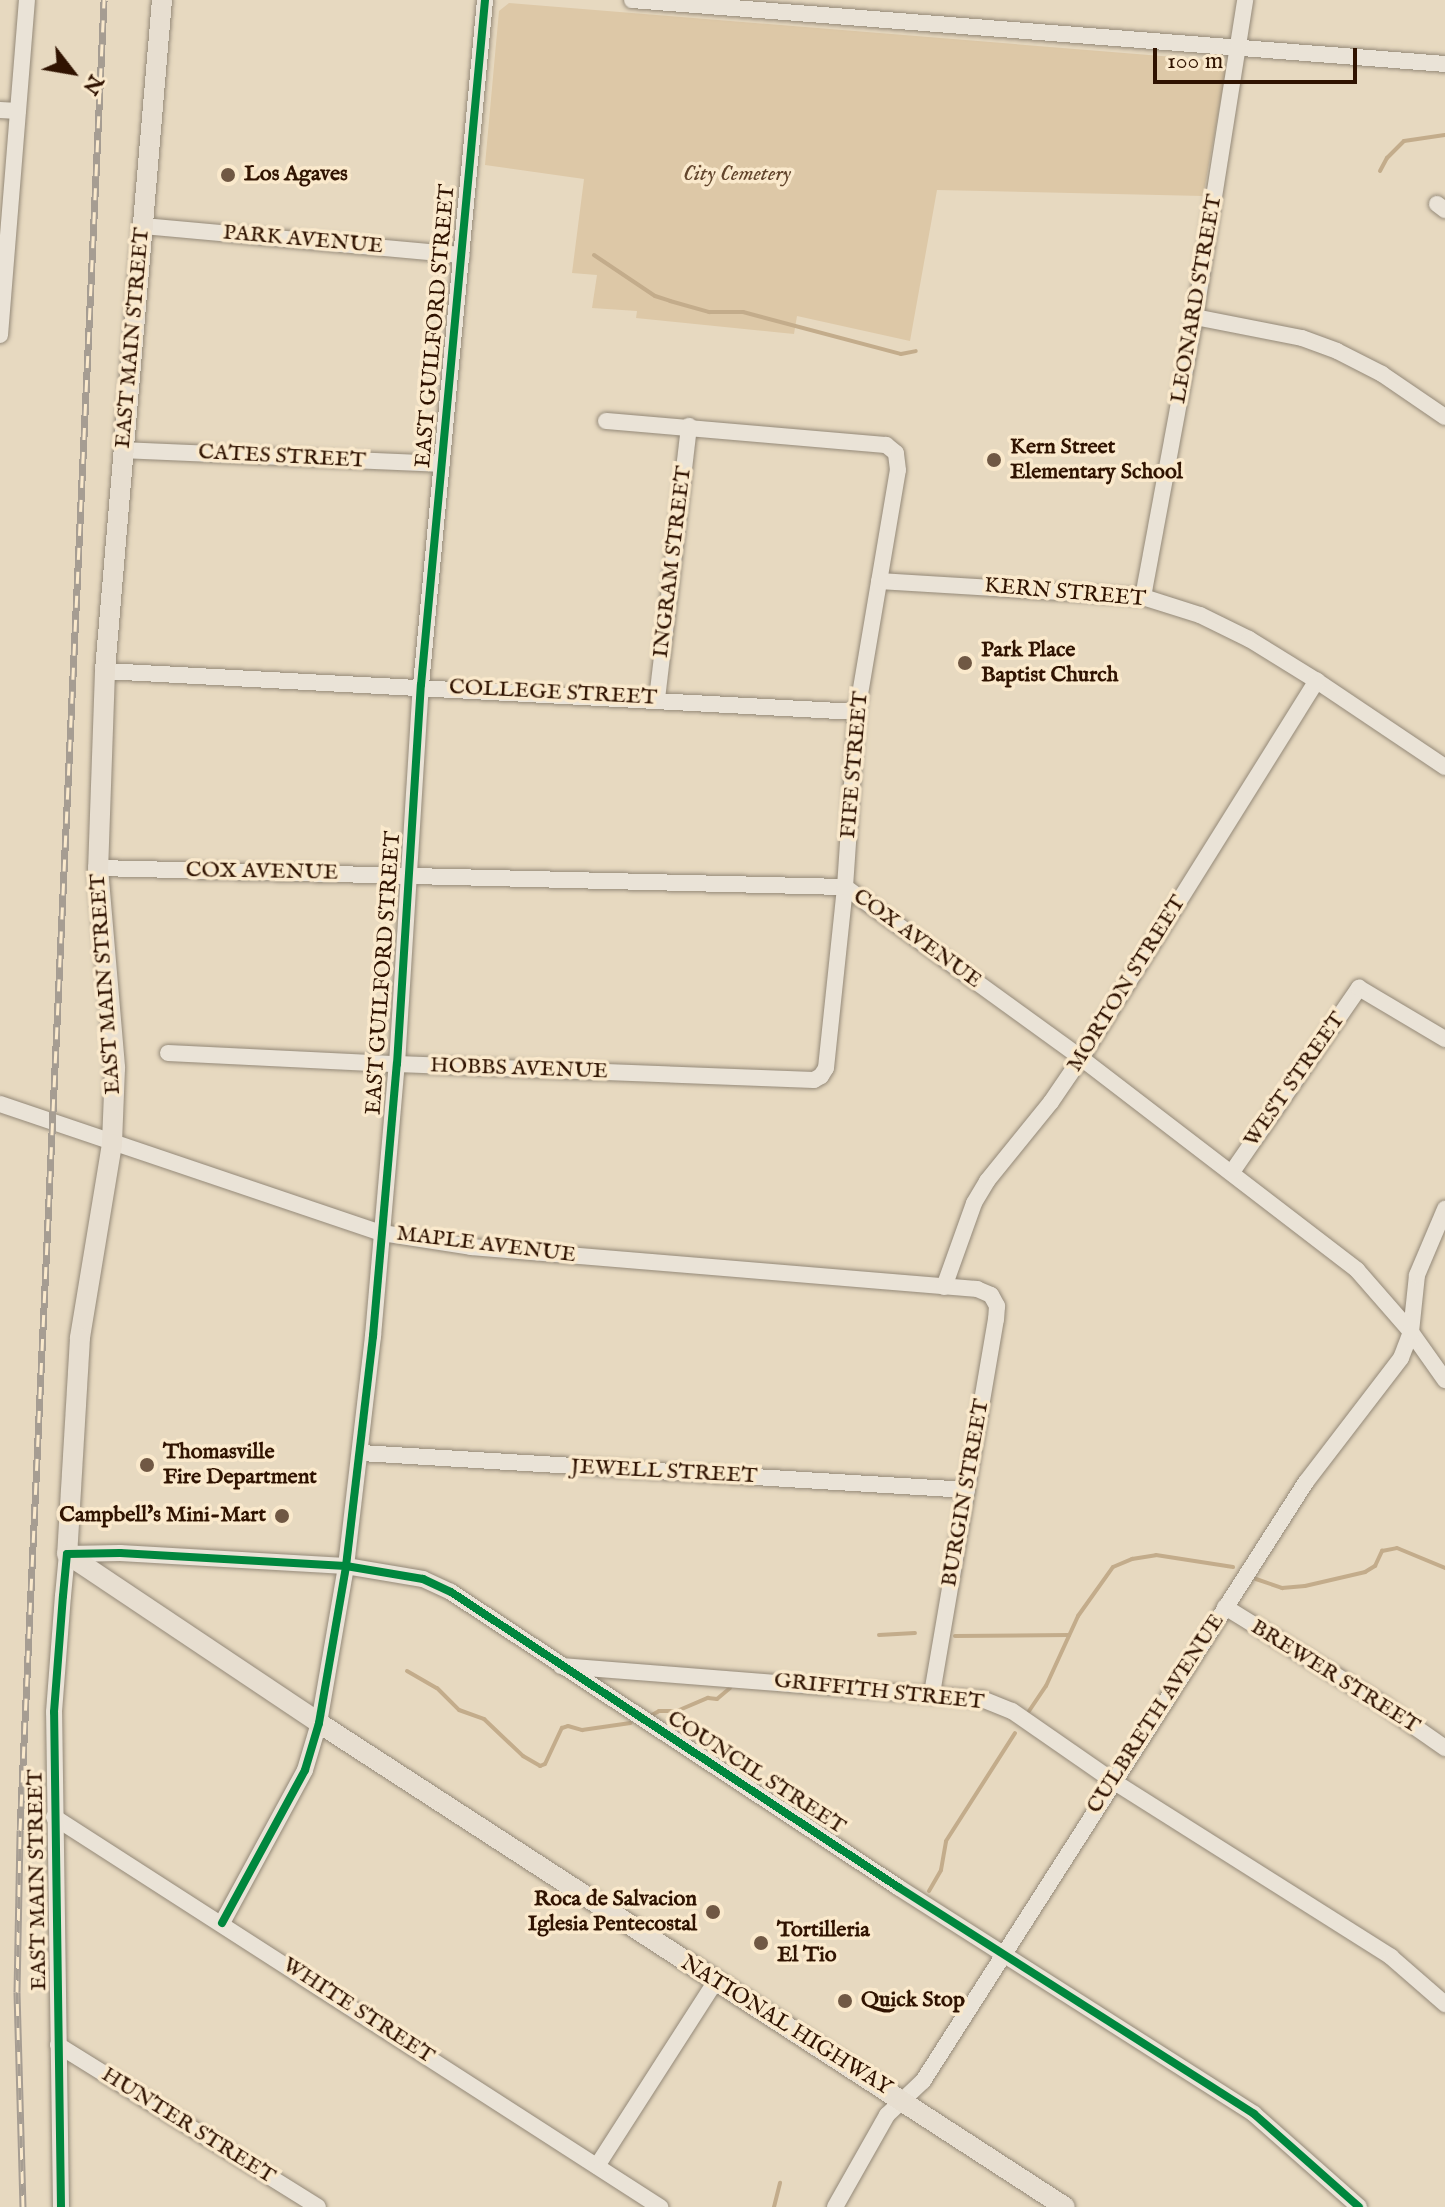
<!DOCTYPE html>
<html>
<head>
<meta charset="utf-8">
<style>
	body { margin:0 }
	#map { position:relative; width:1445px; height:2207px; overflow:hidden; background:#e7d9c0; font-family:"IM FELL English",serif }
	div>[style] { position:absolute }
	.green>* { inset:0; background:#ddc8a7 }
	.stream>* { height:4px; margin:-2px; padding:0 2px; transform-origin:2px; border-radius:2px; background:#c3ac8b }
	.roads { filter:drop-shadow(0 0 2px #948978) drop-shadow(0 0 2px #948978) }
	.minor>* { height:16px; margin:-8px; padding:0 8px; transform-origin:8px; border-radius:8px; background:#eae3d7 }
	.major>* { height:20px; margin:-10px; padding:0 10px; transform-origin:10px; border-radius:10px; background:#e7ded0 }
	.rail>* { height:7px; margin-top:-3.5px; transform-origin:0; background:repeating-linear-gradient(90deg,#fae9cc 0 12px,#a69d92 0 24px); box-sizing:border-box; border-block:2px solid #a69d92 }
	.cycleway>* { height:8px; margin:-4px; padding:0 4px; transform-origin:4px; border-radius:4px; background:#00873e }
	.dots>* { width:22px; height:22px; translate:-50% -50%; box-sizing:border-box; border:4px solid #fae9cc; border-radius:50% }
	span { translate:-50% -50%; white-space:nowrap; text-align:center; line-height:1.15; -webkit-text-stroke:7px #fae9cc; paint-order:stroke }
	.poi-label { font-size:22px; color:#301301; font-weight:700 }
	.left { translate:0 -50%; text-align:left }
	.right { translate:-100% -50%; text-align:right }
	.park-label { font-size:22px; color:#62452c; font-style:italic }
	.street-label { font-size:22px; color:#301301 }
	.north { position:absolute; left:32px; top:32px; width:80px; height:80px; -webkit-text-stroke:6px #fae9cc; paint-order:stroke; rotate:121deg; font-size:22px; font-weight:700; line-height:32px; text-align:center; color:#301301 }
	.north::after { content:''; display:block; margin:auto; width:28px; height:36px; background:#301301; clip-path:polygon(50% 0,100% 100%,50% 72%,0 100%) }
	.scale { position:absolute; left:1153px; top:48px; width:204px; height:36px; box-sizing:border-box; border:4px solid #301301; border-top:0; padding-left:10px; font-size:24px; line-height:28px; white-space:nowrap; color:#301301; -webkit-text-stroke:6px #fae9cc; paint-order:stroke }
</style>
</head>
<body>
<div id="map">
	<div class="green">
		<i style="clip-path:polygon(509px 3px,1223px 61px,1227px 66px,1203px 196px,937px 190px,910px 341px,797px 316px,794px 334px,636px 318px,637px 311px,592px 308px,597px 275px,572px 273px,584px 179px,485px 165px,499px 11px)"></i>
	</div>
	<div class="stream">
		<i style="left:1380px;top:171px;width:15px;rotate:-62deg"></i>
		<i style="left:1387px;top:158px;width:24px;rotate:-45deg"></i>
		<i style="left:1404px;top:141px;width:41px;rotate:-8.3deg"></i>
		<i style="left:594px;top:255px;width:73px;rotate:33.9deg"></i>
		<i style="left:655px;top:296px;width:16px;rotate:18deg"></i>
		<i style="left:670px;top:301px;width:41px;rotate:15.8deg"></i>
		<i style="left:709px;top:312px;width:34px"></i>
		<i style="left:743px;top:312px;width:163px;rotate:14.9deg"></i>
		<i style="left:901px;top:354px;width:15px;rotate:-11deg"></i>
		<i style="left:1256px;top:1579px;width:28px;rotate:19deg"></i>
		<i style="left:1282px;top:1588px;width:23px;rotate:-5deg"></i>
		<i style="left:1305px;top:1586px;width:62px;rotate:-13.1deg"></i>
		<i style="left:1365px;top:1572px;width:12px;rotate:-31deg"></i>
		<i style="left:1375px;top:1566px;width:17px;rotate:-65deg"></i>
		<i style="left:1382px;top:1551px;width:15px;rotate:-11deg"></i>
		<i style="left:1397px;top:1548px;width:52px;rotate:22.6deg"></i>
		<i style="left:879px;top:1635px;width:36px;rotate:-3deg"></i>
		<i style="left:955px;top:1636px;width:114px;rotate:-0.5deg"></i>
		<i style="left:407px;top:1671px;width:34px;rotate:30deg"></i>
		<i style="left:437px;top:1688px;width:31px;rotate:45deg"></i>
		<i style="left:459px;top:1710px;width:27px;rotate:20deg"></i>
		<i style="left:484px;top:1719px;width:54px;rotate:43.5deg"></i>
		<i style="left:523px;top:1756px;width:20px;rotate:30deg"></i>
		<i style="left:540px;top:1766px;width:5px;rotate:-22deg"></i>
		<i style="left:545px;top:1764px;width:40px;rotate:-65deg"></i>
		<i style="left:562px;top:1728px;width:6px;rotate:-18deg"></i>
		<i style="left:568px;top:1726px;width:15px;rotate:16deg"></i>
		<i style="left:582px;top:1730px;width:49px;rotate:-8.1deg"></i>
		<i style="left:1029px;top:1711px;width:30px;rotate:-56deg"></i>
		<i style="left:1046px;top:1686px;width:77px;rotate:-65.4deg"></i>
		<i style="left:1078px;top:1616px;width:60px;rotate:-54.5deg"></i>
		<i style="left:1113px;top:1567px;width:21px;rotate:-23deg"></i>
		<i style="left:1132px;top:1559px;width:24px;rotate:-9deg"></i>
		<i style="left:1156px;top:1555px;width:78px;rotate:8.9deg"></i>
		<i style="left:650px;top:1716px;width:10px;rotate:-29deg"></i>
		<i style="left:659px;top:1711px;width:18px"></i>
		<i style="left:677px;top:1711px;width:34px;rotate:-23deg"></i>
		<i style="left:708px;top:1698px;width:9px;rotate:6deg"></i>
		<i style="left:717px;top:1699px;width:17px;rotate:-40deg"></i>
		<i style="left:929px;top:1891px;width:24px;rotate:-60deg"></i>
		<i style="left:941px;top:1870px;width:29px;rotate:-80deg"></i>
		<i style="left:946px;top:1841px;width:128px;rotate:-57.4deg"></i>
		<i style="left:774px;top:2207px;width:25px;rotate:-76deg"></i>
	</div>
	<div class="roads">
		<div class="minor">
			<i style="left:632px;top:0;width:816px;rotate:4.5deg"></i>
			<i style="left:0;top:110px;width:18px;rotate:3deg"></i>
			<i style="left:1437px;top:204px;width:10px;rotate:37deg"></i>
			<i style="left:143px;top:226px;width:320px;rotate:5.2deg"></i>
			<i style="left:1195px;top:317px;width:109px;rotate:11.1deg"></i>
			<i style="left:1302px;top:338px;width:37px;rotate:20deg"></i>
			<i style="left:1337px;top:351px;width:51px;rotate:27.1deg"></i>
			<i style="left:1382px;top:374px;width:76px;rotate:34.3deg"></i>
			<i style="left:0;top:335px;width:336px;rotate:-85.4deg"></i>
			<i style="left:123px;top:450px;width:319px;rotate:2.5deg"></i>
			<i style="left:879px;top:581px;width:264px;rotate:3.5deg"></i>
			<i style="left:1143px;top:597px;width:60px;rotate:17.5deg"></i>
			<i style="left:1200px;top:615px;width:55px;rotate:26.1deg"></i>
			<i style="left:1249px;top:639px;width:80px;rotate:31.7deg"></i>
			<i style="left:1317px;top:681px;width:154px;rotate:33.9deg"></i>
			<i style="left:1143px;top:597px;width:285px;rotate:-79.5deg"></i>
			<i style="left:1195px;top:317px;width:321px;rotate:-81deg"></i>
			<i style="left:105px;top:671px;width:753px;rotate:3.12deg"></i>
			<i style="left:657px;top:699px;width:275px;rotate:-83.3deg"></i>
			<i style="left:98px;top:868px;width:747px;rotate:1.46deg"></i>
			<i style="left:845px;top:887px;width:291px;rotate:35.9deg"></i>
			<i style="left:1081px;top:1058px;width:348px;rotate:37.5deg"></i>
			<i style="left:1357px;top:1270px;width:82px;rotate:48.9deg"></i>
			<i style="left:1411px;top:1332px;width:59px;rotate:54.7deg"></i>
			<i style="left:168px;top:1053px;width:229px;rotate:2.8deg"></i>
			<i style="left:397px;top:1064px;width:417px;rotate:2.2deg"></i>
			<i style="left:814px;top:1080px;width:8px;rotate:-30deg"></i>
			<i style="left:821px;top:1076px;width:9px;rotate:-58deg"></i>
			<i style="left:826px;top:1068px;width:182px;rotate:-84deg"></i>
			<i style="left:845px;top:887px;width:175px;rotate:-86.1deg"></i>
			<i style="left:857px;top:712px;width:245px;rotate:-80.4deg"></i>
			<i style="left:898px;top:470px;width:17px;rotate:-97deg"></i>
			<i style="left:896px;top:453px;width:13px;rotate:-141deg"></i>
			<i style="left:886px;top:445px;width:281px;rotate:-175.1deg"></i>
			<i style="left:0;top:1104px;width:403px;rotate:18.7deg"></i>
			<i style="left:382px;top:1233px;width:90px;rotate:8.9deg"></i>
			<i style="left:471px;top:1247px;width:508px;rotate:4.74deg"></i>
			<i style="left:977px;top:1289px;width:15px;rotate:23deg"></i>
			<i style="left:991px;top:1295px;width:13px;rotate:61deg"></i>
			<i style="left:997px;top:1306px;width:13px;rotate:94deg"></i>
			<i style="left:996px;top:1319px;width:380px;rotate:99.7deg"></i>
			<i style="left:1232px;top:1172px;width:224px;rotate:-55.4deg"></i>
			<i style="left:1359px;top:988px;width:100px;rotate:30.7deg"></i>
			<i style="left:944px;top:1287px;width:89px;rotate:-70.3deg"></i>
			<i style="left:974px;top:1203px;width:26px;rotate:-59deg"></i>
			<i style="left:987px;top:1181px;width:102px;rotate:-51deg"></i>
			<i style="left:1051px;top:1102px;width:53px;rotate:-55.7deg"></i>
			<i style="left:1081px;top:1058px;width:445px;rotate:-58deg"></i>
			<i style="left:361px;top:1453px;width:607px;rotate:3.49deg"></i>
			<i style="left:1225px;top:1607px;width:185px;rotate:31.7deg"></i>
			<i style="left:1382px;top:1704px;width:77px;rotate:34.9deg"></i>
			<i style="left:561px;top:1666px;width:422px;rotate:4.5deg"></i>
			<i style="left:982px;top:1699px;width:32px;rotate:22deg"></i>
			<i style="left:1012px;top:1711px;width:123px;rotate:34.7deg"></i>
			<i style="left:1113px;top:1781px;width:329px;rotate:32.3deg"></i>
			<i style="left:1391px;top:1957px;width:72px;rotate:41deg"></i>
			<i style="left:54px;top:1817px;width:721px;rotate:32.76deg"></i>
			<i style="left:222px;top:1923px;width:174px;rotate:-61.5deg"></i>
			<i style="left:305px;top:1770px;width:49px;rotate:-73.4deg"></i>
			<i style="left:319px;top:1723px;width:159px;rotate:-80.2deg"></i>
			<i style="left:346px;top:1566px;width:232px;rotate:-83.3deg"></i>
			<i style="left:373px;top:1336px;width:273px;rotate:-85deg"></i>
			<i style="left:397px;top:1064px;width:380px;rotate:-86.4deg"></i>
			<i style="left:421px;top:685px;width:688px;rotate:-84.66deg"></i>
			<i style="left:58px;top:2045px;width:306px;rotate:31.9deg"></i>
			<i style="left:597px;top:2166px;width:219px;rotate:-57.3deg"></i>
			<i style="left:61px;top:2207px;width:495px;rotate:-90.8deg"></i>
			<i style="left:54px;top:1712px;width:116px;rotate:-85.6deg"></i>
			<i style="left:63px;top:1596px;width:42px;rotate:-84.6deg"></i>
			<i style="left:67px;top:1554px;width:53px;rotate:-1.1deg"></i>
			<i style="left:120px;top:1553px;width:226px;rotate:3.3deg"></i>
			<i style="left:346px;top:1566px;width:78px;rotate:9.6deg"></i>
			<i style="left:423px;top:1579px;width:31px;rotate:25deg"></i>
			<i style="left:451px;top:1592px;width:536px;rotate:33.42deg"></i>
			<i style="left:898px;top:1887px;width:422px;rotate:32.5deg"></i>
			<i style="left:1254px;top:2114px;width:140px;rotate:41.5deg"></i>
			<i style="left:835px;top:2207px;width:106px;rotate:-60.5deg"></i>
			<i style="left:887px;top:2115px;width:50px;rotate:-43.4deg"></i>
			<i style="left:923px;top:2081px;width:711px;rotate:-57.41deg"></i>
			<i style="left:1306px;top:1482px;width:156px;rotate:-52.5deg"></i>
			<i style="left:1401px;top:1358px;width:28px;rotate:-69deg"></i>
			<i style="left:1411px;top:1332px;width:57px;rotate:-84deg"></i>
			<i style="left:1417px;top:1275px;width:72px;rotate:-67deg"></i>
		</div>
		<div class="major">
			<i style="left:162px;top:0;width:673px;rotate:94.86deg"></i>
			<i style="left:105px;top:671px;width:197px;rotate:92deg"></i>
			<i style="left:98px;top:868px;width:201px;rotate:85.1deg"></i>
			<i style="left:115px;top:1068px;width:76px;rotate:92.3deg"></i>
			<i style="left:112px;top:1144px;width:197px;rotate:99.4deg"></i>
			<i style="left:80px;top:1338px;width:216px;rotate:93.4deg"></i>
			<i style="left:67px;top:1554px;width:303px;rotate:33.8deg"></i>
			<i style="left:319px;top:1723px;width:889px;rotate:32.98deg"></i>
		</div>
	</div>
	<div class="rail">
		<i style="left:23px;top:2207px;width:215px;rotate:-91.6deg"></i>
		<i style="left:17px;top:1992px;width:162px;rotate:-88.9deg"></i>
		<i style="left:20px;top:1830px;width:1832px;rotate:-87.37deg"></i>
	</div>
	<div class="cycleway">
		<i style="left:222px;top:1923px;width:174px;rotate:-61.5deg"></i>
		<i style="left:305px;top:1770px;width:49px;rotate:-73.4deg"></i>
		<i style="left:319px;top:1723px;width:159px;rotate:-80.2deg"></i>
		<i style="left:346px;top:1566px;width:232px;rotate:-83.3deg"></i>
		<i style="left:373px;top:1336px;width:273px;rotate:-85deg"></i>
		<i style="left:397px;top:1064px;width:380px;rotate:-86.4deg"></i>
		<i style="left:421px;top:685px;width:688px;rotate:-84.66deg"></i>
		<i style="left:61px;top:2207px;width:495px;rotate:-90.8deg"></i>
		<i style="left:54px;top:1712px;width:116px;rotate:-85.6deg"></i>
		<i style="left:63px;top:1596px;width:42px;rotate:-84.6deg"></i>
		<i style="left:67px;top:1554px;width:53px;rotate:-1.1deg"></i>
		<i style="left:120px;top:1553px;width:226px;rotate:3.3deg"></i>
		<i style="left:346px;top:1566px;width:78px;rotate:9.6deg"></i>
		<i style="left:423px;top:1579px;width:31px;rotate:25deg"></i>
		<i style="left:451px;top:1592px;width:536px;rotate:33.42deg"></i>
		<i style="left:898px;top:1887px;width:422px;rotate:32.5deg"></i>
		<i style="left:1254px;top:2114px;width:140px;rotate:41.5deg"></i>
	</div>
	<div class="dots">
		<i style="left:228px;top:175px;background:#705844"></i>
		<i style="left:994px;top:460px;background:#705844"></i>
		<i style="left:965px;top:663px;background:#705844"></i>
		<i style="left:147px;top:1465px;background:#705844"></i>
		<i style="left:282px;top:1516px;background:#705844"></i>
		<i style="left:713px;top:1912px;background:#705844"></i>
		<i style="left:761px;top:1943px;background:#705844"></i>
		<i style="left:845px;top:2001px;background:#705844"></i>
	</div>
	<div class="poi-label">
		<span class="left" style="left:244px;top:175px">Los Agaves</span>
		<span class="left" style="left:1010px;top:460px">Kern Street<br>Elementary School</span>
		<span class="left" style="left:981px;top:663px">Park Place<br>Baptist Church</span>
		<span class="left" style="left:163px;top:1465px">Thomasville<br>Fire Department</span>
		<span class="right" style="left:266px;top:1516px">Campbell's Mini-Mart</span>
		<span class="right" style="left:697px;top:1912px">Roca de Salvacion<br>Iglesia Pentecostal</span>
		<span class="left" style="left:777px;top:1943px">Tortilleria<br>El Tio</span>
		<span class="left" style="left:861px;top:2001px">Quick Stop</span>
	</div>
	<div class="park-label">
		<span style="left:737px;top:175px">City Cemetery</span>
	</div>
	<div class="street-label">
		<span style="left:303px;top:240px;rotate:5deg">PARK AVENUE</span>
		<span style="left:1197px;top:299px;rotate:-80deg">LEONARD STREET</span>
		<span style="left:436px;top:326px;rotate:-85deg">EAST GUILFORD STREET</span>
		<span style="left:133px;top:338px;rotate:-85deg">EAST MAIN STREET</span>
		<span style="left:282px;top:457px;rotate:3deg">CATES STREET</span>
		<span style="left:673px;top:562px;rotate:-83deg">INGRAM STREET</span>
		<span style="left:1065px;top:593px;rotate:5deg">KERN STREET</span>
		<span style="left:553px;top:693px;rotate:3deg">COLLEGE STREET</span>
		<span style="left:855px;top:765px;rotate:-85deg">FIFE STREET</span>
		<span style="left:262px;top:872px;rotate:1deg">COX AVENUE</span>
		<span style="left:917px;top:939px;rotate:36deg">COX AVENUE</span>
		<span style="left:384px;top:973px;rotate:-86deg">EAST GUILFORD STREET</span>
		<span style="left:106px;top:984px;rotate:-94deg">EAST MAIN STREET</span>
		<span style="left:1127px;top:984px;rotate:-58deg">MORTON STREET</span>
		<span style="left:519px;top:1069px;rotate:2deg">HOBBS AVENUE</span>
		<span style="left:1295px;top:1080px;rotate:-55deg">WEST STREET</span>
		<span style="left:486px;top:1245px;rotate:7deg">MAPLE AVENUE</span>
		<span style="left:664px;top:1472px;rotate:3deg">JEWELL STREET</span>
		<span style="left:966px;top:1493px;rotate:-80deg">BURGIN STREET</span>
		<span style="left:1335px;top:1677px;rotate:32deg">BREWER STREET</span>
		<span style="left:879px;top:1692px;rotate:6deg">GRIFFITH STREET</span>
		<span style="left:1156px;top:1714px;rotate:-57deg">CULBRETH AVENUE</span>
		<span style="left:756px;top:1773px;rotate:33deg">COUNCIL STREET</span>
		<span style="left:38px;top:1880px;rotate:-91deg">EAST MAIN STREET</span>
		<span style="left:358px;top:2011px;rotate:33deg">WHITE STREET</span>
		<span style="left:786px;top:2026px;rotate:32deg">NATIONAL HIGHWAY</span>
		<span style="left:188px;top:2126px;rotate:32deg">HUNTER STREET</span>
	</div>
	<div class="north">N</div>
	<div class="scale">100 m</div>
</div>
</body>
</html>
